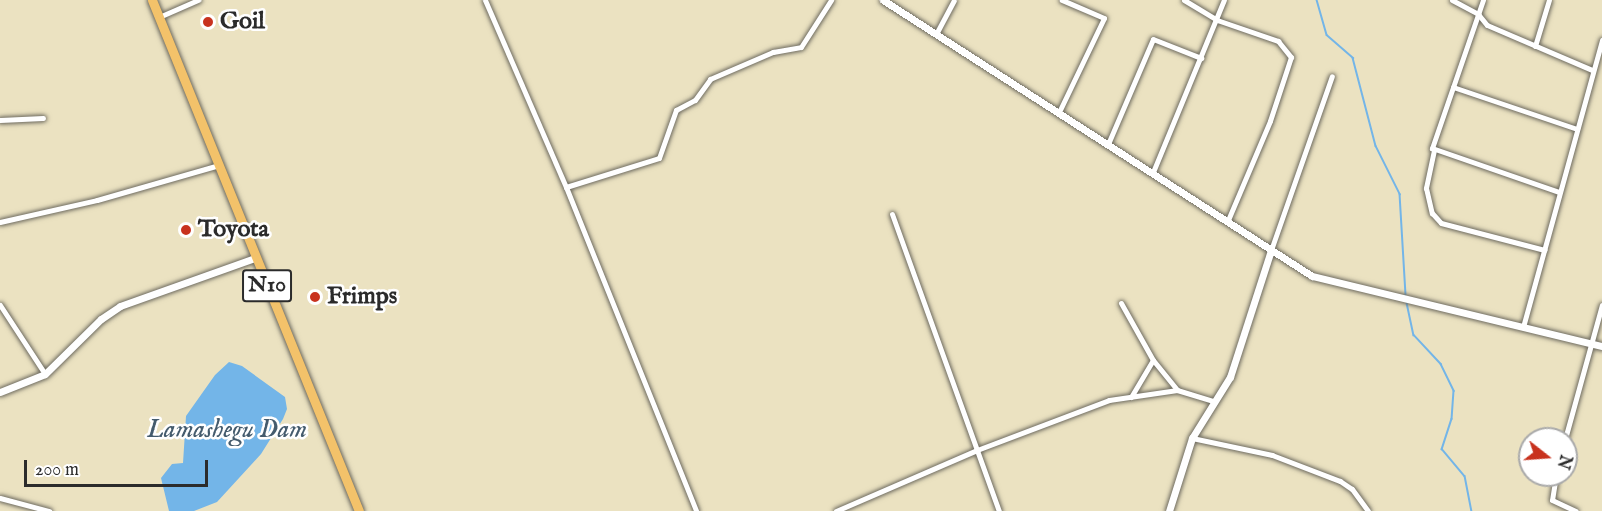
<!DOCTYPE html>
<html>
<head>
<meta charset="utf-8">
<style>
	body { margin:0 }
	#map { position:relative; width:1602px; height:511px; overflow:hidden; background:#ebe2c1; font-family:"IM FELL English",serif }
	div>[style] { position:absolute }
	.water>* { inset:0; background:#73b5e8 }
	.stream>* { height:1.5px; margin:-0.75px; padding:0 0.75px; transform-origin:0.75px; border-radius:0.75px; background:#73b5e8 }
	.roads { filter:drop-shadow(0 0 2px #6e6b60) drop-shadow(0 0 2px #6e6b60) }
	.minor>* { height:5px; margin:-2.5px; padding:0 2.5px; transform-origin:2.5px; border-radius:2.5px; background:#fff }
	.tertiary>* { height:7px; margin:-3.5px; padding:0 3.5px; transform-origin:3.5px; border-radius:3.5px; background:#fff }
	.trunk>* { height:9px; margin:-4.5px; padding:0 4.5px; transform-origin:4.5px; border-radius:4.5px; background:#f3c26a }
	.dots>* { width:16px; height:16px; translate:-50% -50%; box-sizing:border-box; border:3px solid #fff; border-radius:50% }
	span { translate:-50% -50%; white-space:nowrap; text-align:center; line-height:1.15; -webkit-text-stroke:5px #fff; paint-order:stroke }
	.shield-label span { padding:2px 4px; background:#fff; border:2px solid; border-radius:4px; -webkit-text-stroke-width:0 }
	.shield-label { font-size:22px; color:#2b2b2b; font-weight:700 }
	.poi-label { font-size:24px; color:#2b2b2b; font-weight:700 }
	.left { translate:0 -50%; text-align:left }
	.water-label { font-size:26px; color:#445b6d; font-style:italic }
	.north { position:absolute; left:1518px; top:427px; width:60px; height:60px; box-sizing:border-box; background:#fff; border:2px solid #aaa; border-radius:50%; rotate:107deg; font-size:16px; font-weight:700; line-height:24px; text-align:center; color:#2b2b2b }
	.north::after { content:''; display:block; margin:auto; width:21px; height:27px; background:#c8321e; clip-path:polygon(50% 0,100% 100%,50% 72%,0 100%) }
	.scale { position:absolute; left:24px; top:460px; width:184px; height:27px; box-sizing:border-box; border:3px solid #2b2b2b; border-top:0; padding-left:8px; font-size:18px; line-height:21px; white-space:nowrap; color:#2b2b2b; -webkit-text-stroke:4px #fff; paint-order:stroke }
</style>
</head>
<body>
<div id="map">
	<div class="water">
		<i style="clip-path:polygon(229px 362px,242px 366px,285px 397px,287px 409px,283px 419px,261px 454px,217px 502px,194px 511px,169px 511px,161px 478px,172px 464px,183px 463px,186px 416px,215px 375px)"></i>
	</div>
	<div class="stream">
		<i style="left:1317px;top:0;width:36px;rotate:74deg"></i>
		<i style="left:1327px;top:35px;width:35px;rotate:41deg"></i>
		<i style="left:1353px;top:58px;width:91px;rotate:75.4deg"></i>
		<i style="left:1376px;top:146px;width:54px;rotate:63.4deg"></i>
		<i style="left:1400px;top:194px;width:101px;rotate:86.6deg"></i>
		<i style="left:1407px;top:303px;width:33px;rotate:78deg"></i>
		<i style="left:1414px;top:335px;width:40px;rotate:47deg"></i>
		<i style="left:1441px;top:364px;width:30px;rotate:64deg"></i>
		<i style="left:1454px;top:391px;width:28px;rotate:94deg"></i>
		<i style="left:1452px;top:419px;width:32px;rotate:108deg"></i>
		<i style="left:1442px;top:449px;width:35px;rotate:50deg"></i>
		<i style="left:1465px;top:476px;width:36px;rotate:79deg"></i>
	</div>
	<div class="roads">
		<div class="minor">
			<i style="left:485px;top:0;width:204px;rotate:66.6deg"></i>
			<i style="left:566px;top:187px;width:349px;rotate:68.1deg"></i>
			<i style="left:1184px;top:0;width:39px;rotate:31deg"></i>
			<i style="left:1217px;top:20px;width:65px;rotate:19deg"></i>
			<i style="left:1278px;top:41px;width:21px;rotate:51deg"></i>
			<i style="left:1291px;top:57px;width:67px;rotate:108.2deg"></i>
			<i style="left:1270px;top:121px;width:108px;rotate:113deg"></i>
			<i style="left:1452px;top:0;width:30px;rotate:28deg"></i>
			<i style="left:1478px;top:14px;width:14px;rotate:51deg"></i>
			<i style="left:1487px;top:25px;width:114px;rotate:23.2deg"></i>
			<i style="left:1483px;top:0;width:157px;rotate:109deg"></i>
			<i style="left:1432px;top:148px;width:134px;rotate:19.1deg"></i>
			<i style="left:159px;top:17px;width:43px;rotate:-23.6deg"></i>
			<i style="left:936px;top:34px;width:38px;rotate:-62deg"></i>
			<i style="left:1535px;top:46px;width:48px;rotate:-73.1deg"></i>
			<i style="left:1453px;top:87px;width:131px;rotate:18.7deg"></i>
			<i style="left:1059px;top:112px;width:104px;rotate:-64.4deg"></i>
			<i style="left:1104px;top:18px;width:46px;rotate:-156.8deg"></i>
			<i style="left:0;top:120px;width:43px;rotate:-2.7deg"></i>
			<i style="left:1108px;top:144px;width:114px;rotate:-66.8deg"></i>
			<i style="left:1153px;top:39px;width:52px;rotate:21.6deg"></i>
			<i style="left:1434px;top:150px;width:39px;rotate:102deg"></i>
			<i style="left:1426px;top:188px;width:26px;rotate:77deg"></i>
			<i style="left:1432px;top:213px;width:13px;rotate:48deg"></i>
			<i style="left:1441px;top:223px;width:107px;rotate:14.6deg"></i>
			<i style="left:1153px;top:172px;width:186px;rotate:-67.6deg"></i>
			<i style="left:566px;top:187px;width:97px;rotate:-17.3deg"></i>
			<i style="left:659px;top:158px;width:51px;rotate:-70.5deg"></i>
			<i style="left:676px;top:110px;width:21px;rotate:-28deg"></i>
			<i style="left:695px;top:100px;width:26px;rotate:-54deg"></i>
			<i style="left:710px;top:79px;width:69px;rotate:-23.2deg"></i>
			<i style="left:773px;top:52px;width:28px;rotate:-10deg"></i>
			<i style="left:801px;top:47px;width:56px;rotate:-57.4deg"></i>
			<i style="left:892px;top:214px;width:316px;rotate:70.2deg"></i>
			<i style="left:0;top:222px;width:99px;rotate:-12.8deg"></i>
			<i style="left:97px;top:200px;width:127px;rotate:-16deg"></i>
			<i style="left:1271px;top:250px;width:184px;rotate:-70.7deg"></i>
			<i style="left:1121px;top:303px;width:65px;rotate:60.7deg"></i>
			<i style="left:1153px;top:360px;width:38px;rotate:51deg"></i>
			<i style="left:0;top:305px;width:82px;rotate:56.9deg"></i>
			<i style="left:1523px;top:327px;width:298px;rotate:-74.6deg"></i>
			<i style="left:1131px;top:397px;width:43px;rotate:-59.3deg"></i>
			<i style="left:1192px;top:438px;width:82px;rotate:12deg"></i>
			<i style="left:1272px;top:455px;width:73px;rotate:20.9deg"></i>
			<i style="left:1340px;top:481px;width:14px;rotate:34deg"></i>
			<i style="left:1352px;top:489px;width:27px;rotate:54deg"></i>
			<i style="left:1565px;top:439px;width:139px;rotate:-74.6deg"></i>
			<i style="left:1556px;top:475px;width:25px;rotate:99deg"></i>
			<i style="left:1552px;top:500px;width:26px;rotate:25deg"></i>
			<i style="left:0;top:498px;width:51px;rotate:14.9deg"></i>
			<i style="left:836px;top:511px;width:154px;rotate:-23.4deg"></i>
			<i style="left:977px;top:450px;width:141px;rotate:-20.7deg"></i>
			<i style="left:1109px;top:400px;width:69px;rotate:-8.4deg"></i>
			<i style="left:1177px;top:390px;width:39px;rotate:17deg"></i>
		</div>
		<div class="tertiary">
			<i style="left:883px;top:0;width:510px;rotate:32.76deg"></i>
			<i style="left:1312px;top:276px;width:298px;rotate:13.6deg"></i>
			<i style="left:0;top:392px;width:48px;rotate:-21.8deg"></i>
			<i style="left:45px;top:374px;width:78px;rotate:-44.5deg"></i>
			<i style="left:101px;top:319px;width:23px;rotate:-34deg"></i>
			<i style="left:120px;top:306px;width:143px;rotate:-19.6deg"></i>
			<i style="left:1169px;top:511px;width:77px;rotate:-72.5deg"></i>
			<i style="left:1192px;top:438px;width:72px;rotate:-58.1deg"></i>
			<i style="left:1230px;top:377px;width:133px;rotate:-72.1deg"></i>
		</div>
		<div class="trunk">
			<i style="left:152px;top:0;width:551px;rotate:67.95deg"></i>
		</div>
	</div>
	<div class="dots">
		<i style="left:208px;top:22px;background:#c8321e"></i>
		<i style="left:186px;top:230px;background:#c8321e"></i>
		<i style="left:315px;top:297px;background:#c8321e"></i>
	</div>
	<div class="shield-label">
		<span style="left:267px;top:286px">N10</span>
	</div>
	<div class="poi-label">
		<span class="left" style="left:220px;top:22px">Goil</span>
		<span class="left" style="left:198px;top:230px">Toyota</span>
		<span class="left" style="left:327px;top:297px">Frimps</span>
	</div>
	<div class="water-label">
		<span style="left:227px;top:430px">Lamashegu Dam</span>
	</div>
	<div class="north">N</div>
	<div class="scale">200 m</div>
</div>
</body>
</html>
